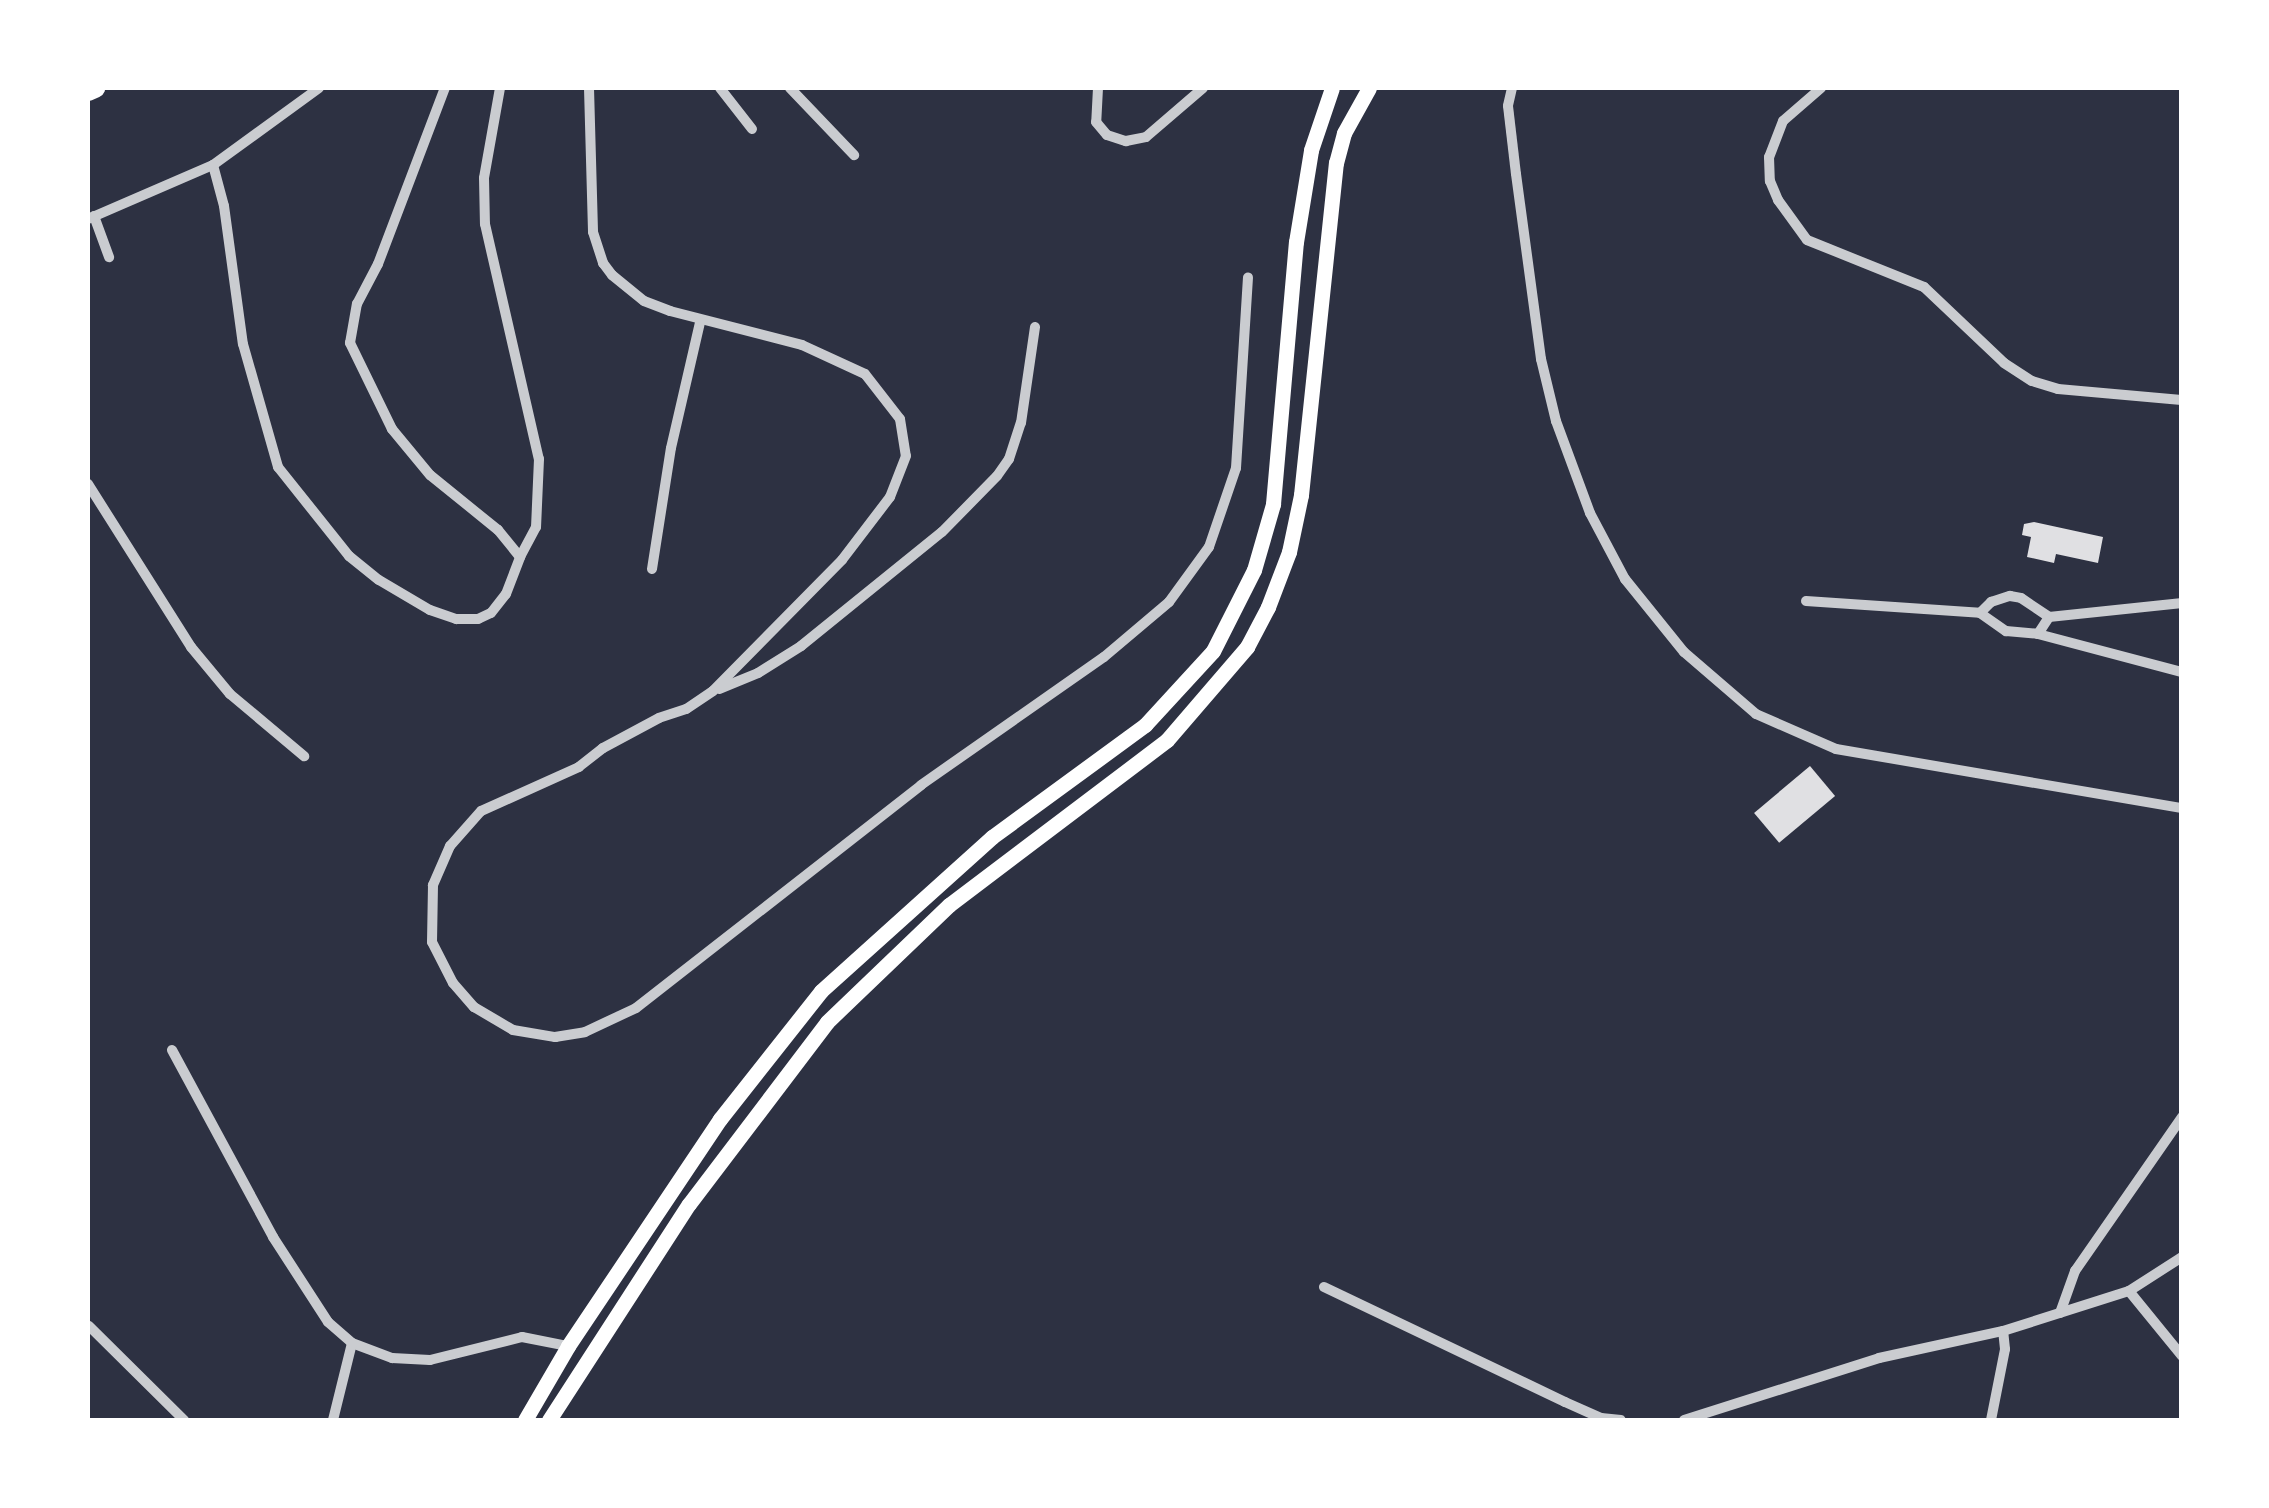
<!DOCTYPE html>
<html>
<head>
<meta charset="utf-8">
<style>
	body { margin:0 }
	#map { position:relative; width:2269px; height:1508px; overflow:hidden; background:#2d3142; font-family:Manrope,sans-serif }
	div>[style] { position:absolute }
	.building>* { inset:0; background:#e0e0e3; transform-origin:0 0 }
	.minor>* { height:10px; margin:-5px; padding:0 5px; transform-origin:5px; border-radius:5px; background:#caccd0 }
	.secondary>* { height:15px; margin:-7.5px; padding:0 7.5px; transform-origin:7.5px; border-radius:7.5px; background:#fff }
	.motorway>* { height:20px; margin:-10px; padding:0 10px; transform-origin:10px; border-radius:10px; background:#fff }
	span { translate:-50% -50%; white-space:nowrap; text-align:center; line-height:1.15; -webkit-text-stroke:8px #fff; paint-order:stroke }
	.frame { position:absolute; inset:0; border:90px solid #fff; pointer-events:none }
</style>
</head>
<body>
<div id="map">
	<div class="building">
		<i style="clip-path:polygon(2034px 522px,2103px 537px,2098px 563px,2056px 554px,2054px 563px,2027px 557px,2031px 537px,2022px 535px,2024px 524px)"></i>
		<i style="left:1810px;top:766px;width:39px;height:73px;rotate:50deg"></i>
	</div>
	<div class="minor">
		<i style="left:500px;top:88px;width:91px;rotate:100.1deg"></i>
		<i style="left:484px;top:178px;width:46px;rotate:88.8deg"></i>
		<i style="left:485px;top:224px;width:241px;rotate:77.1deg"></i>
		<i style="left:539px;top:459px;width:68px;rotate:92.5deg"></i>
		<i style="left:536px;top:527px;width:34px;rotate:118deg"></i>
		<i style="left:589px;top:88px;width:144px;rotate:88.4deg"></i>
		<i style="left:593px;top:232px;width:33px;rotate:72deg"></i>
		<i style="left:603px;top:263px;width:15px;rotate:53deg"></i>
		<i style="left:612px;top:275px;width:41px;rotate:39.1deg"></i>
		<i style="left:644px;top:301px;width:28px;rotate:21deg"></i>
		<i style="left:670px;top:311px;width:136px;rotate:14.4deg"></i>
		<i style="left:802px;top:345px;width:69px;rotate:24.7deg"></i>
		<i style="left:865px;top:374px;width:57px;rotate:52.1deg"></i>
		<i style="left:900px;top:419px;width:37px;rotate:81deg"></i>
		<i style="left:906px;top:456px;width:44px;rotate:111.3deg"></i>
		<i style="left:890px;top:497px;width:79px;rotate:127.3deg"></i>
		<i style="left:842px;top:560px;width:184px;rotate:134.6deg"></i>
		<i style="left:713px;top:691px;width:32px;rotate:146deg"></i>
		<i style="left:686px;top:709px;width:28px;rotate:162deg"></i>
		<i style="left:659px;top:718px;width:64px;rotate:151.8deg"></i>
		<i style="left:603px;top:748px;width:31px;rotate:142deg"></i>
		<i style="left:579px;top:767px;width:107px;rotate:155.8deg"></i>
		<i style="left:481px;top:811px;width:47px;rotate:131.5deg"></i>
		<i style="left:450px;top:846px;width:43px;rotate:113.6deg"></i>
		<i style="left:433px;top:885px;width:57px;rotate:91deg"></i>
		<i style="left:432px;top:942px;width:46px;rotate:62.9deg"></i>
		<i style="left:453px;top:983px;width:32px;rotate:49deg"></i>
		<i style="left:474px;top:1007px;width:45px;rotate:30.5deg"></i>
		<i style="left:513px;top:1030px;width:43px;rotate:9.5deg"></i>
		<i style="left:555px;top:1037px;width:30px;rotate:-9deg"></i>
		<i style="left:585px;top:1032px;width:56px;rotate:-25.2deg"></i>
		<i style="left:636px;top:1008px;width:362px;rotate:-38deg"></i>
		<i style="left:921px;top:785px;width:223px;rotate:-35deg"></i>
		<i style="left:1104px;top:657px;width:85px;rotate:-40.2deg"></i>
		<i style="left:1169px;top:602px;width:68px;rotate:-54deg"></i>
		<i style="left:1209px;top:547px;width:83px;rotate:-71.1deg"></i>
		<i style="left:1236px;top:468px;width:191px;rotate:-86.4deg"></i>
		<i style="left:720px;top:88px;width:52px;rotate:52deg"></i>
		<i style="left:790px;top:88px;width:93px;rotate:46.3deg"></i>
		<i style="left:1098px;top:88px;width:34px;rotate:93deg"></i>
		<i style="left:1096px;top:122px;width:17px;rotate:50deg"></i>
		<i style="left:1107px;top:135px;width:20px;rotate:18deg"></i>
		<i style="left:1126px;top:141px;width:20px;rotate:-11deg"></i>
		<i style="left:1146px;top:137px;width:75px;rotate:-40.7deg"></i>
		<i style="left:1512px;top:88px;width:18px;rotate:103deg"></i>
		<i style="left:1508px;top:106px;width:68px;rotate:83.3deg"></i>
		<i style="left:1516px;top:174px;width:187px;rotate:82.3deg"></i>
		<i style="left:1541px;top:359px;width:64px;rotate:76.4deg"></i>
		<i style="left:1556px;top:421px;width:98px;rotate:69.7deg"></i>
		<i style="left:1590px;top:513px;width:75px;rotate:62.1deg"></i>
		<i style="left:1625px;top:579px;width:94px;rotate:51.1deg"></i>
		<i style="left:1684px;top:652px;width:95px;rotate:40.7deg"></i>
		<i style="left:1756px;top:714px;width:87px;rotate:23.6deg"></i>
		<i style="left:1836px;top:749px;width:351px;rotate:9.7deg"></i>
		<i style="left:1821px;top:88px;width:50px;rotate:139deg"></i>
		<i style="left:1783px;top:121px;width:39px;rotate:111deg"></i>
		<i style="left:1769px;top:157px;width:24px;rotate:88deg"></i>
		<i style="left:1770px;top:181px;width:21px;rotate:67deg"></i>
		<i style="left:1778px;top:200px;width:49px;rotate:54.1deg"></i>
		<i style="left:1807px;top:240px;width:126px;rotate:21.9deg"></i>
		<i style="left:1924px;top:287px;width:110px;rotate:43.5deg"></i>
		<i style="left:2004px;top:363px;width:33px;rotate:33deg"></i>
		<i style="left:2032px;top:381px;width:27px;rotate:17deg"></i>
		<i style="left:2058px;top:389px;width:124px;rotate:5.1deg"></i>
		<i style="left:213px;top:165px;width:42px;rotate:75deg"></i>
		<i style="left:224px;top:206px;width:139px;rotate:82.2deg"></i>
		<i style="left:243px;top:344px;width:128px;rotate:74.1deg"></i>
		<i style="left:278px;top:467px;width:114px;rotate:51.4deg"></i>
		<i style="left:349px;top:556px;width:38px;rotate:39deg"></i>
		<i style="left:379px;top:580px;width:59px;rotate:30.5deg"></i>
		<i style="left:430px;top:610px;width:28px;rotate:19deg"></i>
		<i style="left:456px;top:619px;width:22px"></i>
		<i style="left:478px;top:619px;width:14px;rotate:-25deg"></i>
		<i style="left:491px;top:613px;width:24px;rotate:-52deg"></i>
		<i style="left:506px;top:594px;width:40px;rotate:-69deg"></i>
		<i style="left:520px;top:557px;width:35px;rotate:-129deg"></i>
		<i style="left:498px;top:530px;width:87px;rotate:-141deg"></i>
		<i style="left:430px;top:475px;width:60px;rotate:-129.6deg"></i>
		<i style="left:392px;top:429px;width:96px;rotate:-116deg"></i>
		<i style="left:350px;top:343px;width:40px;rotate:-80deg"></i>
		<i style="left:357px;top:304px;width:45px;rotate:-62.3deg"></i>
		<i style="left:378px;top:264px;width:188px;rotate:-69.2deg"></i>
		<i style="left:94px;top:216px;width:44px;rotate:69.9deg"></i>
		<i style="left:88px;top:219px;width:136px;rotate:-23.4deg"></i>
		<i style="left:213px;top:165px;width:131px;rotate:-36deg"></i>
		<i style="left:88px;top:484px;width:193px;rotate:57.7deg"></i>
		<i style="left:191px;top:647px;width:61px;rotate:50.3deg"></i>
		<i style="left:230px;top:694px;width:97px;rotate:40deg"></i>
		<i style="left:652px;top:569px;width:122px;rotate:-81.1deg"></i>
		<i style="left:671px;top:448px;width:129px;rotate:-77deg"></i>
		<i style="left:1806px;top:601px;width:174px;rotate:3.9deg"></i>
		<i style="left:1980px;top:613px;width:32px;rotate:35deg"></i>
		<i style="left:2006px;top:631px;width:32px;rotate:5deg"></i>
		<i style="left:2038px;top:634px;width:149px;rotate:14.8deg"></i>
		<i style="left:1980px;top:613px;width:16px;rotate:-45deg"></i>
		<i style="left:1991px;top:602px;width:20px;rotate:-18deg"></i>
		<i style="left:2010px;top:596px;width:11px;rotate:10deg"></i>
		<i style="left:2021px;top:598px;width:34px;rotate:34deg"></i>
		<i style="left:2038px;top:634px;width:20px;rotate:-57deg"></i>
		<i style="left:2049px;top:617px;width:134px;rotate:-6deg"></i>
		<i style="left:719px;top:689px;width:42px;rotate:-22.3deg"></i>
		<i style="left:758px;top:673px;width:51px;rotate:-32.1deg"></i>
		<i style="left:801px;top:646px;width:181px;rotate:-39deg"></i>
		<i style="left:942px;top:532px;width:78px;rotate:-45.5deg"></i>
		<i style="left:997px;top:476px;width:21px;rotate:-55deg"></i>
		<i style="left:1009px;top:459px;width:38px;rotate:-72deg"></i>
		<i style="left:1021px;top:423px;width:97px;rotate:-81.7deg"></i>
		<i style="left:172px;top:1050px;width:213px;rotate:61.6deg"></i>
		<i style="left:273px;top:1237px;width:101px;rotate:57.1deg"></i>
		<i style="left:328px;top:1322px;width:32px;rotate:41deg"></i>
		<i style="left:352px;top:1343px;width:43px;rotate:20.6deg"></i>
		<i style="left:392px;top:1358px;width:38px;rotate:3deg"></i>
		<i style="left:430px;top:1360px;width:95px;rotate:-14deg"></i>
		<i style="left:522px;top:1337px;width:47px;rotate:11.1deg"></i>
		<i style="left:1324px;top:1287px;width:267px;rotate:25.5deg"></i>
		<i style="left:1565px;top:1402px;width:39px;rotate:24deg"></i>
		<i style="left:1601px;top:1418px;width:20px;rotate:6deg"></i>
		<i style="left:2129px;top:1291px;width:84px;rotate:50.8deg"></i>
		<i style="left:2060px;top:1313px;width:45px;rotate:-70.3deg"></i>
		<i style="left:2075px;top:1271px;width:188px;rotate:-55.2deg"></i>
		<i style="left:89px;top:1326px;width:134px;rotate:44.7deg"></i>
		<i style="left:333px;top:1420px;width:79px;rotate:-76.1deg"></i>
		<i style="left:1684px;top:1420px;width:205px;rotate:-17.6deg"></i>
		<i style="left:1879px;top:1358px;width:127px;rotate:-12.3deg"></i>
		<i style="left:1991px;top:1420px;width:72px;rotate:-78.8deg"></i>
		<i style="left:2005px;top:1349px;width:18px;rotate:-96deg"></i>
		<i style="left:2003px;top:1331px;width:132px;rotate:-17.6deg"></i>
		<i style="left:2129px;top:1291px;width:63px;rotate:-32.7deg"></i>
	</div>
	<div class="secondary">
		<i style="left:525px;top:1420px;width:86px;rotate:-59.8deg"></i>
		<i style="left:568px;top:1346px;width:273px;rotate:-56.2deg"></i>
		<i style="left:720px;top:1119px;width:163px;rotate:-51.7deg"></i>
		<i style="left:821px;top:991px;width:230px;rotate:-42deg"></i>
		<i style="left:992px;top:837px;width:190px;rotate:-36.2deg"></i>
		<i style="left:1145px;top:725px;width:100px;rotate:-47.4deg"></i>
		<i style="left:1213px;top:651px;width:91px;rotate:-63.2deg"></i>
		<i style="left:1254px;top:570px;width:69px;rotate:-73.9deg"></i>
		<i style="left:1273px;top:504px;width:263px;rotate:-85deg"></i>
		<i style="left:1296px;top:242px;width:93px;rotate:-80.7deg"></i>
		<i style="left:1311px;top:150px;width:65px;rotate:-71.3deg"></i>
		<i style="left:549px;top:1420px;width:257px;rotate:-57.1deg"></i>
		<i style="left:689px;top:1204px;width:228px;rotate:-52.8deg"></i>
		<i style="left:827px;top:1022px;width:169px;rotate:-43.8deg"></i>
		<i style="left:949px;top:905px;width:273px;rotate:-37.1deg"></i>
		<i style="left:1167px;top:740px;width:123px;rotate:-49.3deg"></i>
		<i style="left:1247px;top:647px;width:45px;rotate:-62.3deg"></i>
		<i style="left:1268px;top:607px;width:59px;rotate:-69.1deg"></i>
		<i style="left:1289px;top:552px;width:58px;rotate:-78.1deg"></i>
		<i style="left:1301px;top:495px;width:334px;rotate:-84deg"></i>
		<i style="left:1336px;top:163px;width:31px;rotate:-75deg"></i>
		<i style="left:1344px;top:133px;width:51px;rotate:-60.9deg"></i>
	</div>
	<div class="motorway">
		<i style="left:88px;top:91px;width:8px;rotate:-23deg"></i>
	</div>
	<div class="frame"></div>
</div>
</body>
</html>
